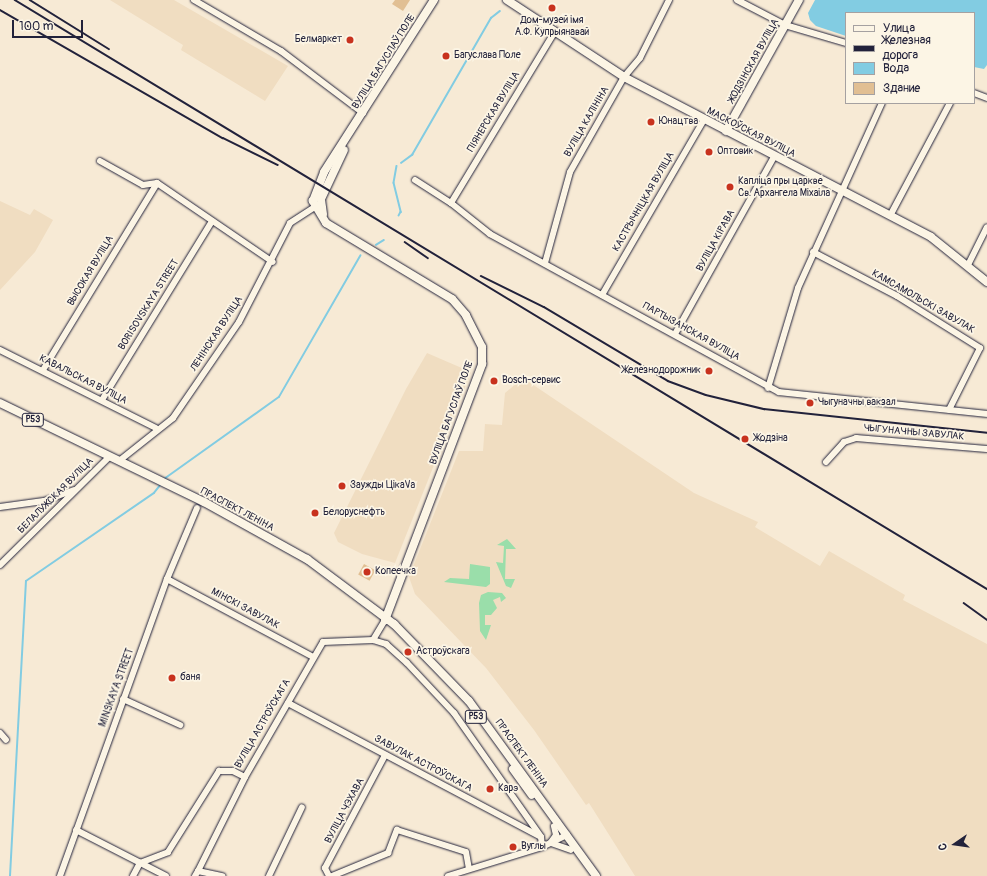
<!DOCTYPE html>
<html>
<head>
<meta charset="utf-8">
<style>
	body { margin:0 }
	#map { position:relative; width:987px; height:876px; overflow:hidden; background:#f7ead5; font-family:Pangolin,sans-serif }
	div>[style] { position:absolute }
	.built>* { inset:0; background:#f0ddc1 }
	.green>* { inset:0; background:#9adeaa }
	.water>* { inset:0; background:#82cce2 }
	.stream>* { height:1.5px; margin:-0.75px; padding:0 0.75px; transform-origin:0.75px; border-radius:0.75px; background:#82cce2 }
	.building>* { inset:0; background:#e1bf93; transform-origin:0 0 }
	.roads { filter:drop-shadow(0 0 1px #22223b) drop-shadow(0 0 1px #22223b) }
	.minor>* { height:6px; margin:-3px; padding:0 3px; transform-origin:3px; border-radius:3px; background:#fcf5e5 }
	.major>* { height:8px; margin:-4px; padding:0 4px; transform-origin:4px; border-radius:4px; background:#fcf5e5 }
	.rail>* { height:1.5px; margin:-0.75px; padding:0 0.75px; transform-origin:0.75px; border-radius:0.75px; background:#22223b }
	.dots>* { width:11px; height:11px; translate:-50% -50%; box-sizing:border-box; border:2px solid #fcf5e5; border-radius:50% }
	span { translate:-50% -50%; white-space:nowrap; text-align:center; line-height:1.15; -webkit-text-stroke:3.5px #fcf5e5; paint-order:stroke }
	.shield-label span { padding:1px 3px; background:#fcf5e5; border:1px solid; border-radius:3px; -webkit-text-stroke-width:0 }
	.shield-label { font-size:9px; color:#22223b; font-weight:700 }
	.poi-label { font-size:10px; color:#22223b }
	.right { translate:-100% -50%; text-align:right }
	.left { translate:0 -50%; text-align:left }
	.street-label { font-size:10px; color:#22223b }
	.legend { position:absolute; left:845px; top:12px; width:130px; height:92px; box-sizing:border-box; background:#fcf5e5; border:1px solid #a5a1a1; margin:0; padding:5px 7px; list-style:none; font-size:12px; color:#22223b }
	.legend li { display:flex; align-items:center; gap:8px; height:20px }
	.legend b { width:20px; border:1px solid #a5a1a1 }
	.north { position:absolute; left:935px; top:824px; width:40px; height:40px; -webkit-text-stroke:3px #fcf5e5; paint-order:stroke; rotate:257deg; font-size:11px; font-weight:700; line-height:16px; text-align:center; color:#22223b }
	.north::after { content:''; display:block; margin:auto; width:14px; height:18px; background:#22223b; clip-path:polygon(50% 0,100% 100%,50% 72%,0 100%) }
	.scale { position:absolute; left:12px; top:20px; width:71px; height:18px; box-sizing:border-box; border:2px solid #22223b; border-top:0; padding-left:5px; font-size:12px; line-height:14px; white-space:nowrap; color:#22223b; -webkit-text-stroke:3px #fcf5e5; paint-order:stroke }
</style>
</head>
<body>
<div id="map">
	<div class="built">
		<i style="clip-path:polygon(110px 0,174px 0,288px 66px,265px 101px,181px 50px,183px 45px)"></i>
		<i style="clip-path:polygon(0 201px,30px 215px,34px 209px,53px 220px,35px 252px,0 290px)"></i>
		<i style="clip-path:polygon(427px 353px,471px 372px,395px 563px,362px 554px,338px 542px,334px 533px,406px 389px)"></i>
		<i style="clip-path:polygon(523px 378px,694px 493px,758px 522px,755px 527px,820px 566px,829px 551px,905px 595px,903px 600px,987px 644px,987px 876px,635px 876px,589px 803px,586px 805px,534px 730px,486px 668px,415px 594px,409px 577px,459px 451px,483px 451px,485px 424px,502px 425px,505px 393px)"></i>
	</div>
	<div class="green">
		<i style="clip-path:polygon(507px 539px,516px 549px,506px 549px,505px 579px,515px 579px,511px 588px,506px 586px,496px 562px,503px 563px,504px 546px,497px 545px)"></i>
		<i style="clip-path:polygon(470px 564px,490px 567px,490px 584px,486px 587px,444px 582px,450px 578px,469px 579px)"></i>
		<i style="clip-path:polygon(488px 592px,502px 593px,506px 598px,501px 602px,500px 597px,493px 600px,497px 608px,491px 615px,485px 615px,485px 625px,491px 625px,486px 640px,480px 631px,479px 603px,481px 595px)"></i>
	</div>
	<div class="water">
		<i style="clip-path:polygon(815px 0,987px 0,987px 65px,984px 69px,974px 67px,974px 13px,846px 13px,846px 36px,816px 26px,810px 20px,808px 13px)"></i>
	</div>
	<div class="stream">
		<i style="left:401px;top:163px;width:14px;rotate:-36deg"></i>
		<i style="left:412px;top:155px;width:158px;rotate:-60deg"></i>
		<i style="left:491px;top:18px;width:11px;rotate:-38deg"></i>
		<i style="left:397px;top:166px;width:17px;rotate:100deg"></i>
		<i style="left:394px;top:183px;width:30px;rotate:76deg"></i>
		<i style="left:401px;top:212px;width:4px;rotate:117deg"></i>
		<i style="left:376px;top:245px;width:9px;rotate:-32deg"></i>
		<i style="left:164px;top:479px;width:141px;rotate:-35.5deg"></i>
		<i style="left:279px;top:397px;width:163px;rotate:-60.1deg"></i>
		<i style="left:10px;top:876px;width:295px;rotate:-86.9deg"></i>
		<i style="left:26px;top:581px;width:155px;rotate:-34.5deg"></i>
		<i style="left:154px;top:493px;width:11px;rotate:-52deg"></i>
	</div>
	<div class="building">
		<i style="clip-path:polygon(395px 0,410px 0,403px 11px,392px 4px)"></i>
		<i style="left:364px;top:564px;width:13px;height:12px;rotate:29deg"></i>
	</div>
	<div class="roads">
		<div class="minor">
			<i style="left:194px;top:0;width:101px;rotate:30.4deg"></i>
			<i style="left:281px;top:51px;width:103px;rotate:37.1deg"></i>
			<i style="left:737px;top:0;width:54px;rotate:27.5deg"></i>
			<i style="left:785px;top:25px;width:64px;rotate:16.4deg"></i>
			<i style="left:974px;top:93px;width:14px;rotate:21deg"></i>
			<i style="left:100px;top:161px;width:49px;rotate:29.2deg"></i>
			<i style="left:143px;top:185px;width:14px;rotate:-8deg"></i>
			<i style="left:157px;top:183px;width:140px;rotate:34.3deg"></i>
			<i style="left:415px;top:180px;width:43px;rotate:32.6deg"></i>
			<i style="left:451px;top:203px;width:50px;rotate:38.5deg"></i>
			<i style="left:490px;top:234px;width:329px;rotate:28.7deg"></i>
			<i style="left:779px;top:392px;width:209px;rotate:6deg"></i>
			<i style="left:451px;top:203px;width:201px;rotate:-58.8deg"></i>
			<i style="left:891px;top:214px;width:126px;rotate:-62deg"></i>
			<i style="left:813px;top:252px;width:95px;rotate:27.6deg"></i>
			<i style="left:897px;top:296px;width:98px;rotate:32.1deg"></i>
			<i style="left:980px;top:348px;width:69px;rotate:116.6deg"></i>
			<i style="left:545px;top:263px;width:94px;rotate:-74.6deg"></i>
			<i style="left:570px;top:172px;width:109px;rotate:-60.4deg"></i>
			<i style="left:624px;top:77px;width:25px;rotate:-50deg"></i>
			<i style="left:640px;top:58px;width:65px;rotate:-63.4deg"></i>
			<i style="left:968px;top:265px;width:42px;rotate:-63.4deg"></i>
			<i style="left:602px;top:295px;width:203px;rotate:-59.8deg"></i>
			<i style="left:675px;top:334px;width:203px;rotate:-60.8deg"></i>
			<i style="left:0;top:350px;width:174px;rotate:26.6deg"></i>
			<i style="left:43px;top:370px;width:219px;rotate:-58.6deg"></i>
			<i style="left:768px;top:388px;width:104px;rotate:-73.3deg"></i>
			<i style="left:798px;top:288px;width:203px;rotate:-65.6deg"></i>
			<i style="left:102px;top:400px;width:210px;rotate:-58.4deg"></i>
			<i style="left:119px;top:461px;width:69px;rotate:-38.5deg"></i>
			<i style="left:173px;top:418px;width:116px;rotate:-55.5deg"></i>
			<i style="left:239px;top:322px;width:111px;rotate:-62.7deg"></i>
			<i style="left:290px;top:223px;width:30px;rotate:-33deg"></i>
			<i style="left:826px;top:462px;width:27px;rotate:-48deg"></i>
			<i style="left:844px;top:442px;width:13px;rotate:-18deg"></i>
			<i style="left:856px;top:438px;width:131px;rotate:4.8deg"></i>
			<i style="left:0;top:507px;width:44px;rotate:-7.8deg"></i>
			<i style="left:44px;top:501px;width:32px;rotate:-20deg"></i>
			<i style="left:0;top:565px;width:153px;rotate:-44.7deg"></i>
			<i style="left:167px;top:579px;width:166px;rotate:28.1deg"></i>
			<i style="left:373px;top:640px;width:14px;rotate:17deg"></i>
			<i style="left:386px;top:644px;width:28px;rotate:42deg"></i>
			<i style="left:407px;top:663px;width:69px;rotate:46.8deg"></i>
			<i style="left:454px;top:713px;width:151px;rotate:54.9deg"></i>
			<i style="left:123px;top:699px;width:63px;rotate:24.5deg"></i>
			<i style="left:288px;top:703px;width:286px;rotate:27.9deg"></i>
			<i style="left:541px;top:837px;width:10px;rotate:84deg"></i>
			<i style="left:0;top:733px;width:9px;rotate:49deg"></i>
			<i style="left:76px;top:830px;width:101px;rotate:27.1deg"></i>
			<i style="left:551px;top:842px;width:9px;rotate:-54deg"></i>
			<i style="left:556px;top:835px;width:9px;rotate:-103deg"></i>
			<i style="left:551px;top:843px;width:21px;rotate:19deg"></i>
			<i style="left:198px;top:871px;width:105px;rotate:-63.4deg"></i>
			<i style="left:60px;top:876px;width:316px;rotate:-70.2deg"></i>
			<i style="left:167px;top:579px;width:77px;rotate:-67.1deg"></i>
			<i style="left:133px;top:876px;width:15px;rotate:-62deg"></i>
			<i style="left:140px;top:863px;width:30px;rotate:-21deg"></i>
			<i style="left:168px;top:852px;width:96px;rotate:-57.8deg"></i>
			<i style="left:219px;top:771px;width:14px"></i>
			<i style="left:233px;top:771px;width:13px;rotate:27deg"></i>
			<i style="left:245px;top:777px;width:156px;rotate:-60deg"></i>
			<i style="left:323px;top:642px;width:50px;rotate:-2.3deg"></i>
			<i style="left:373px;top:640px;width:23px;rotate:-59deg"></i>
			<i style="left:195px;top:876px;width:6px;rotate:-59deg"></i>
			<i style="left:198px;top:871px;width:25px;rotate:12deg"></i>
			<i style="left:269px;top:876px;width:76px;rotate:-64.4deg"></i>
			<i style="left:329px;top:876px;width:9px;rotate:-117deg"></i>
			<i style="left:325px;top:868px;width:128px;rotate:-62deg"></i>
			<i style="left:332px;top:876px;width:61px;rotate:-22.3deg"></i>
			<i style="left:388px;top:853px;width:25px;rotate:-69deg"></i>
			<i style="left:397px;top:830px;width:72px;rotate:17.7deg"></i>
			<i style="left:466px;top:852px;width:17px;rotate:80deg"></i>
			<i style="left:448px;top:876px;width:98px;rotate:-17.1deg"></i>
			<i style="left:542px;top:847px;width:28px;rotate:-26deg"></i>
		</div>
		<div class="major">
			<i style="left:507px;top:0;width:140px;rotate:33.3deg"></i>
			<i style="left:624px;top:77px;width:346px;rotate:27.5deg"></i>
			<i style="left:931px;top:237px;width:72px;rotate:38.8deg"></i>
			<i style="left:726px;top:131px;width:150px;rotate:-60.9deg"></i>
			<i style="left:323px;top:214px;width:15px;rotate:-98deg"></i>
			<i style="left:321px;top:199px;width:54px;rotate:-64.9deg"></i>
			<i style="left:0;top:403px;width:227px;rotate:25.9deg"></i>
			<i style="left:204px;top:502px;width:118px;rotate:29deg"></i>
			<i style="left:307px;top:559px;width:109px;rotate:36.8deg"></i>
			<i style="left:394px;top:624px;width:107px;rotate:45.8deg"></i>
			<i style="left:469px;top:701px;width:216px;rotate:54deg"></i>
			<i style="left:385px;top:620px;width:274px;rotate:-69.2deg"></i>
			<i style="left:482px;top:364px;width:17px;rotate:-90deg"></i>
			<i style="left:482px;top:347px;width:36px;rotate:-117deg"></i>
			<i style="left:466px;top:315px;width:21px;rotate:-131deg"></i>
			<i style="left:452px;top:299px;width:147px;rotate:-148.9deg"></i>
			<i style="left:326px;top:223px;width:26px;rotate:-121deg"></i>
			<i style="left:313px;top:201px;width:31px;rotate:-69deg"></i>
			<i style="left:324px;top:172px;width:204px;rotate:-57.4deg"></i>
			<i style="left:513px;top:769px;width:32px;rotate:54deg"></i>
		</div>
	</div>
	<div class="rail">
		<i style="left:15px;top:0;width:1137px;rotate:31.21deg"></i>
		<i style="left:30px;top:0;width:93px;rotate:31.8deg"></i>
		<i style="left:0;top:10px;width:257px;rotate:29.9deg"></i>
		<i style="left:223px;top:138px;width:61px;rotate:26.1deg"></i>
		<i style="left:405px;top:242px;width:28px;rotate:35deg"></i>
		<i style="left:481px;top:276px;width:70px;rotate:26.2deg"></i>
		<i style="left:544px;top:307px;width:144px;rotate:30.8deg"></i>
		<i style="left:668px;top:381px;width:40px;rotate:20.2deg"></i>
		<i style="left:706px;top:395px;width:60px;rotate:13.6deg"></i>
		<i style="left:764px;top:409px;width:224px;rotate:6.1deg"></i>
		<i style="left:964px;top:603px;width:29px;rotate:36deg"></i>
	</div>
	<div class="dots">
		<i style="left:552px;top:8px;background:#c8321e"></i>
		<i style="left:350px;top:40px;background:#c8321e"></i>
		<i style="left:446px;top:56px;background:#c8321e"></i>
		<i style="left:651px;top:122px;background:#c8321e"></i>
		<i style="left:709px;top:152px;background:#c8321e"></i>
		<i style="left:730px;top:187px;background:#c8321e"></i>
		<i style="left:709px;top:371px;background:#c8321e"></i>
		<i style="left:494px;top:381px;background:#c8321e"></i>
		<i style="left:810px;top:403px;background:#c8321e"></i>
		<i style="left:745px;top:439px;background:#c8321e"></i>
		<i style="left:342px;top:486px;background:#c8321e"></i>
		<i style="left:315px;top:513px;background:#c8321e"></i>
		<i style="left:367px;top:572px;background:#c8321e"></i>
		<i style="left:408px;top:652px;background:#c8321e"></i>
		<i style="left:172px;top:678px;background:#c8321e"></i>
		<i style="left:490px;top:789px;background:#c8321e"></i>
		<i style="left:513px;top:847px;background:#c8321e"></i>
	</div>
	<div class="shield-label">
		<span style="left:33px;top:420px">Р53</span>
		<span style="left:476px;top:717px">Р53</span>
	</div>
	<div class="poi-label">
		<span style="left:552px;top:26px">Дом-музей імя<br>А.Ф. Купрыянавай</span>
		<span class="right" style="left:342px;top:40px">Белмаркет</span>
		<span class="left" style="left:454px;top:56px">Багуслава Поле</span>
		<span class="left" style="left:659px;top:122px">Юнацтва</span>
		<span class="left" style="left:717px;top:152px">Оптовик</span>
		<span class="left" style="left:738px;top:187px">Капліца пры царкве<br>Св. Архангела Міхаіла</span>
		<span class="right" style="left:701px;top:371px">Железнодорожник</span>
		<span class="left" style="left:502px;top:381px">Bosch-сервис</span>
		<span class="left" style="left:818px;top:403px">Чыгуначны вакзал</span>
		<span class="left" style="left:754px;top:439px">Жодзіна</span>
		<span class="left" style="left:350px;top:486px">Заужды ЦікаVа</span>
		<span class="left" style="left:323px;top:513px">Белоруснефть</span>
		<span class="left" style="left:375px;top:572px">Копеечка</span>
		<span class="left" style="left:416px;top:652px">Астроўскага</span>
		<span class="left" style="left:180px;top:678px">баня</span>
		<span class="left" style="left:498px;top:789px">Карэ</span>
		<span class="left" style="left:521px;top:847px">Вуглы</span>
	</div>
	<div class="street-label">
		<span style="left:754px;top:61px;rotate:-61deg">ЖОДЗІНСКАЯ ВУЛІЦА</span>
		<span style="left:384px;top:62px;rotate:-58deg">ВУЛІЦА БАГУСЛАЎ ПОЛЕ</span>
		<span style="left:494px;top:112px;rotate:-59deg">ПІЯНЕРСКАЯ ВУЛІЦА</span>
		<span style="left:587px;top:122px;rotate:-60deg">ВУЛІЦА КАЛІНІНА</span>
		<span style="left:751px;top:133px;rotate:27deg">МАСКОЎСКАЯ ВУЛІЦА</span>
		<span style="left:644px;top:202px;rotate:-60deg">КАСТРЫЧНІЦКАЯ ВУЛІЦА</span>
		<span style="left:716px;top:241px;rotate:-61deg">ВУЛІЦА КІРАВА</span>
		<span style="left:91px;top:271px;rotate:-59deg">ВЫСОКАЯ ВУЛІЦА</span>
		<span style="left:923px;top:302px;rotate:30deg">КАМСАМОЛЬСКІ ЗАВУЛАК</span>
		<span style="left:149px;top:305px;rotate:-58deg">BORISOVSKAYA STREET</span>
		<span style="left:691px;top:332px;rotate:29deg">ПАРТЫЗАНСКАЯ ВУЛІЦА</span>
		<span style="left:217px;top:334px;rotate:-57deg">ЛЕНІНСКАЯ ВУЛІЦА</span>
		<span style="left:83px;top:380px;rotate:27deg">КАВАЛЬСКАЯ ВУЛІЦА</span>
		<span style="left:452px;top:413px;rotate:-70deg">ВУЛІЦА БАГУСЛАЎ ПОЛЕ</span>
		<span style="left:914px;top:433px;rotate:5deg">ЧЫГУНАЧНЫ ЗАВУЛАК</span>
		<span style="left:56px;top:496px;rotate:-45deg">БЕЛАЛУЖСКАЯ ВУЛІЦА</span>
		<span style="left:237px;top:510px;rotate:28deg">ПРАСПЕКТ ЛЕНІНА</span>
		<span style="left:245px;top:609px;rotate:28deg">МІНСКІ ЗАВУЛАК</span>
		<span style="left:117px;top:688px;rotate:-70deg">MINSKAYA STREET</span>
		<span style="left:263px;top:724px;rotate:-60deg">ВУЛІЦА АСТРОЎСКАГА</span>
		<span style="left:521px;top:754px;rotate:54deg">ПРАСПЕКТ ЛЕНІНА</span>
		<span style="left:423px;top:764px;rotate:28deg">ЗАВУЛАК АСТРОЎСКАГА</span>
		<span style="left:345px;top:811px;rotate:-62deg">ВУЛІЦА ЧЭХАВА</span>
	</div>
	<ul class="legend">
	<li><b style="height:5px;background:#fcf5e5"></b>Улица</li>
	<li><b style="height:5px;background:#22223b"></b>Железная дорога</li>
	<li><b style="height:11px;background:#82cce2"></b>Вода</li>
	<li><b style="height:11px;background:#e1bf93"></b>Здание</li>
	</ul>
	<div class="north">С</div>
	<div class="scale">100 m</div>
</div>
</body>
</html>
